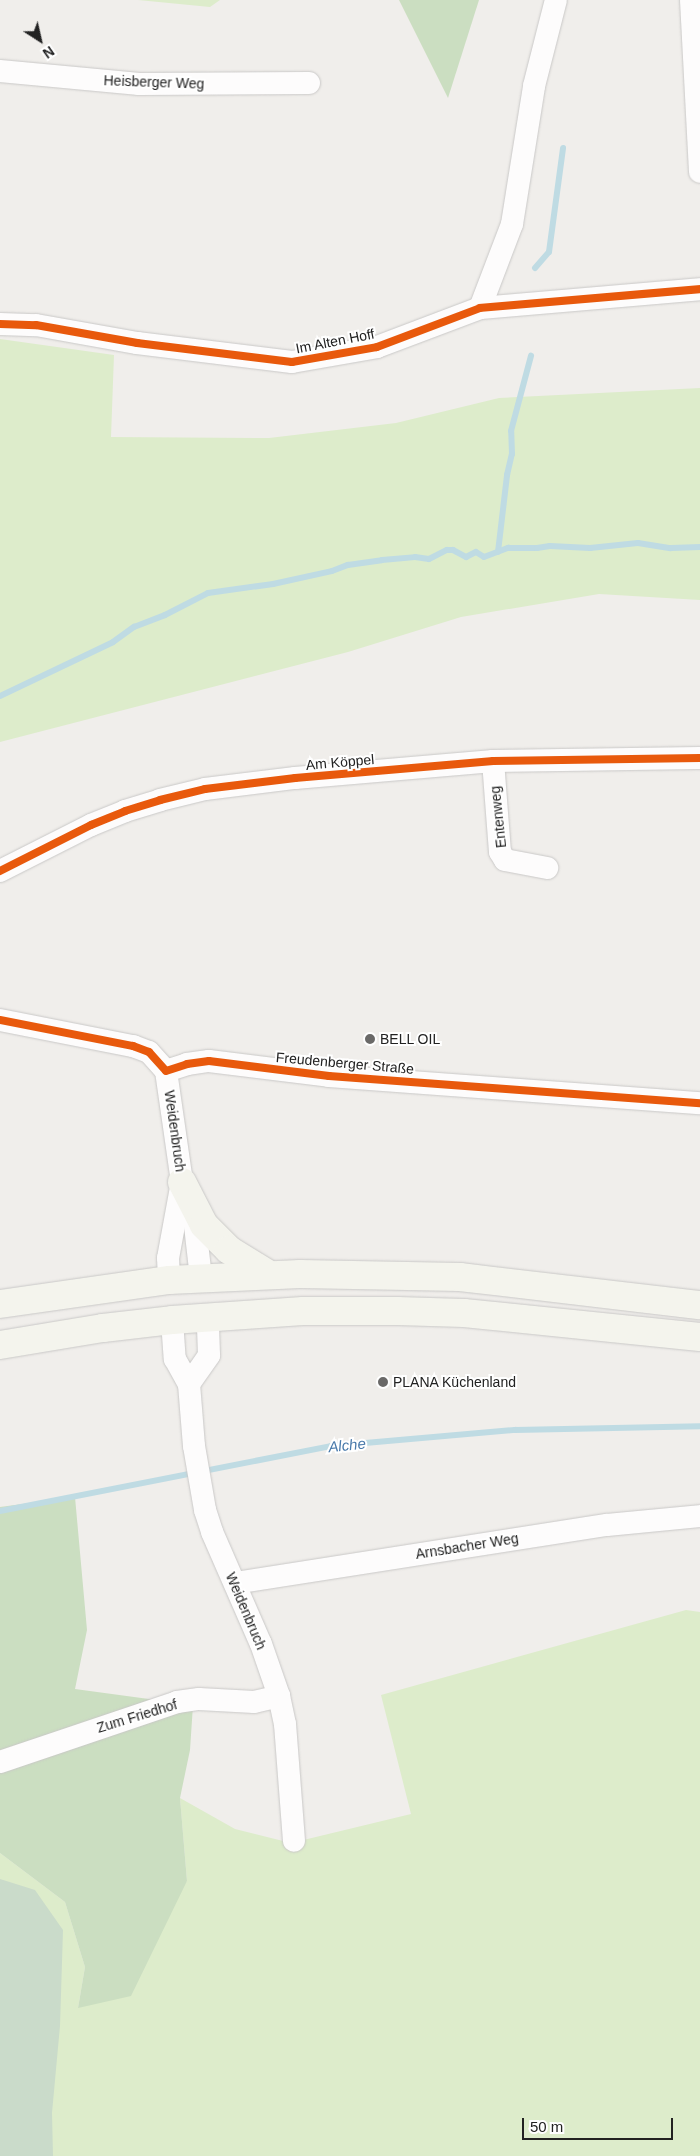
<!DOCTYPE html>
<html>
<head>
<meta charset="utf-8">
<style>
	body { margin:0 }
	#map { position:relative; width:700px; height:2156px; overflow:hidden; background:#f0eeeb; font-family:Helvetica,sans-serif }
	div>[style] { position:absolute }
	.grass>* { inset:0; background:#ddeccb }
	.forest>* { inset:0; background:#cbdec1 }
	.cemetery>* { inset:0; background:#cadbca }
	.stream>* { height:6px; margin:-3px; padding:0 3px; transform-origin:3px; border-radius:3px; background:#bfdbe3 }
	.roads { filter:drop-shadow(0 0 1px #c9c8c7) drop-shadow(0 0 1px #c9c8c7) }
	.minor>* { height:22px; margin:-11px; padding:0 11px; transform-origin:11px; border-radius:11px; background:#fdfcfc }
	.secondary>* { height:28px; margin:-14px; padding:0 14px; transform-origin:14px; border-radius:14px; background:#f4f4ed }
	.cycleway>* { height:8px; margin:-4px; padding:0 4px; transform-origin:4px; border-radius:4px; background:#e8590c }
	.dots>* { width:14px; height:14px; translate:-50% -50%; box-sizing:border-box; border:2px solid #fff; border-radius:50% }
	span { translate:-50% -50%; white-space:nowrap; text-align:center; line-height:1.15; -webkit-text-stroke:4px #fff; paint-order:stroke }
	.street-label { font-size:14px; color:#222 }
	.poi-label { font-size:14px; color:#222 }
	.left { translate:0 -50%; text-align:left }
	.water-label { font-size:15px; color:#4a7aab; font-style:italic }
	.north { position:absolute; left:15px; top:15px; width:50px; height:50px; -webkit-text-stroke:4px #fff; paint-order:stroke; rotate:145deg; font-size:14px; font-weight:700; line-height:20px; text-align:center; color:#222 }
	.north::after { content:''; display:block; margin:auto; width:18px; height:22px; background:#222; clip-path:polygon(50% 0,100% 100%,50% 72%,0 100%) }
	.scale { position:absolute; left:522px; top:2118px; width:151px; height:22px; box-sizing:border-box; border:2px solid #222; border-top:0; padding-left:6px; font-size:15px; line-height:18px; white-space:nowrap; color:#222; -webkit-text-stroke:4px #fff; paint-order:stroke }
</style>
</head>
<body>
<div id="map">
	<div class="grass">
		<i style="clip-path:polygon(138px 0,220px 0,210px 7px)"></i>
		<i style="clip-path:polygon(0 339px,114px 355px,111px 437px,269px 438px,396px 423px,499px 398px,700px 388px,700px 600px,599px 594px,461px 617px,348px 652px,0 742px)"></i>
		<i style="clip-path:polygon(686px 1610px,700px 1612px,700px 2156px,0 2156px,0 1853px,65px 1902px,85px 1967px,78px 2008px,187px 1881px,180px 1798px,235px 1829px,291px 1843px,411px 1814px,381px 1695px)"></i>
	</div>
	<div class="forest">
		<i style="clip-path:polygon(399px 0,479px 0,448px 98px)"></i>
		<i style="clip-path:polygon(75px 1497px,87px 1630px,75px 1689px,193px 1705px,190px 1750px,180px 1798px,187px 1881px,131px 1996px,78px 2008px,85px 1967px,65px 1902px,0 1853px,0 1507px)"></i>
	</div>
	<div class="cemetery">
		<i style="clip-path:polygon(0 1879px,35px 1890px,63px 1930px,60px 2026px,52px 2113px,53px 2156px,0 2156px)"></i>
	</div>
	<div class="stream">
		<i style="left:535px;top:268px;width:21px;rotate:-49deg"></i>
		<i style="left:549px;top:252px;width:105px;rotate:-82.3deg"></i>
		<i style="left:498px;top:552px;width:78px;rotate:-83.3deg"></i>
		<i style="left:507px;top:475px;width:22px;rotate:-77deg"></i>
		<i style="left:512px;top:454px;width:23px;rotate:-92deg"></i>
		<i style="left:511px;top:431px;width:78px;rotate:-75.1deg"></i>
		<i style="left:0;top:696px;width:125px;rotate:-25.5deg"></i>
		<i style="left:113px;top:642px;width:26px;rotate:-36deg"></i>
		<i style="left:134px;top:627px;width:33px;rotate:-21deg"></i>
		<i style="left:165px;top:615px;width:48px;rotate:-27.1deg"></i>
		<i style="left:208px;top:593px;width:66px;rotate:-7.9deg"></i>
		<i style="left:273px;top:584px;width:60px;rotate:-12.4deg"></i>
		<i style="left:332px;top:571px;width:17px;rotate:-21deg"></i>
		<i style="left:348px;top:565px;width:34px;rotate:-8deg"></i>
		<i style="left:382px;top:560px;width:33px;rotate:-5deg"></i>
		<i style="left:415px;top:557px;width:14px;rotate:8deg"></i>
		<i style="left:429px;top:559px;width:20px;rotate:-27deg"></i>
		<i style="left:447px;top:550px;width:6px"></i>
		<i style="left:453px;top:550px;width:15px;rotate:28deg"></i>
		<i style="left:466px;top:557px;width:11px;rotate:-27deg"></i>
		<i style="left:476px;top:552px;width:9px;rotate:32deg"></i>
		<i style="left:484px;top:557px;width:26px;rotate:-21deg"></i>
		<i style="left:508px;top:548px;width:29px"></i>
		<i style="left:537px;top:548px;width:13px;rotate:-9deg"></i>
		<i style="left:550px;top:546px;width:40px;rotate:2.9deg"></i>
		<i style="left:590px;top:548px;width:48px;rotate:-5.9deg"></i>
		<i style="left:638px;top:543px;width:33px;rotate:9deg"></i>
		<i style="left:671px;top:548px;width:29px;rotate:-2deg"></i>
		<i style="left:0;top:1511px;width:337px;rotate:-11.1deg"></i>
		<i style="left:331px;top:1446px;width:185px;rotate:-5deg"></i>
		<i style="left:515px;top:1430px;width:185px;rotate:-1.2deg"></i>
	</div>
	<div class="roads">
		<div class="minor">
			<i style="left:691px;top:0;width:172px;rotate:87deg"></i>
			<i style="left:0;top:71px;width:140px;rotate:5.3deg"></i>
			<i style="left:139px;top:84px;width:170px;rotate:-0.3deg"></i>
			<i style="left:480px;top:308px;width:90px;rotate:-69.1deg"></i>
			<i style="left:512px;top:224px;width:140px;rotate:-80.9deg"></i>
			<i style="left:534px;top:86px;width:89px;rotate:-75.7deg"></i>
			<i style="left:0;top:324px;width:36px;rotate:2deg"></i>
			<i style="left:36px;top:325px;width:103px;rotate:10.1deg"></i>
			<i style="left:137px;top:343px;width:156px;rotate:7deg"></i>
			<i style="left:292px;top:362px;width:86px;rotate:-10deg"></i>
			<i style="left:377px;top:347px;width:110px;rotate:-20.7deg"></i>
			<i style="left:480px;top:308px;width:221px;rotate:-4.9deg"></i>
			<i style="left:493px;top:761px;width:91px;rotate:85.6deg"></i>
			<i style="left:500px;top:852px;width:9px;rotate:58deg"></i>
			<i style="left:505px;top:860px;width:43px;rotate:10.8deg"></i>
			<i style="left:0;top:871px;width:102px;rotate:-26.8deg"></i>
			<i style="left:91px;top:825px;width:37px;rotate:-22deg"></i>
			<i style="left:125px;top:811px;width:37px;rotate:-17deg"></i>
			<i style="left:160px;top:800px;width:46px;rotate:-13.7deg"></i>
			<i style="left:205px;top:789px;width:91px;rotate:-7deg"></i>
			<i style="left:295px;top:778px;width:199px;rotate:-4.9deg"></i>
			<i style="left:493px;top:761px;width:207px;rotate:-0.8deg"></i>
			<i style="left:0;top:1020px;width:136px;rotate:11.1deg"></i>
			<i style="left:133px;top:1046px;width:17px;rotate:21deg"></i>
			<i style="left:149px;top:1052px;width:25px;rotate:48deg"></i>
			<i style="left:166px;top:1071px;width:112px;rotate:81.8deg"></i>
			<i style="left:182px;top:1182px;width:77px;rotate:100.4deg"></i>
			<i style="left:168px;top:1258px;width:22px;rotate:87deg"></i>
			<i style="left:166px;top:1071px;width:22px;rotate:-18deg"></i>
			<i style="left:187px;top:1064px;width:22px;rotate:-8deg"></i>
			<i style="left:209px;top:1061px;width:121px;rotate:7.1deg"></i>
			<i style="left:329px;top:1076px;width:372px;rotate:4.2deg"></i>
			<i style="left:193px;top:1208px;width:70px;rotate:83.5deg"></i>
			<i style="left:172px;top:1320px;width:39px;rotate:86deg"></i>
			<i style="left:175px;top:1359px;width:29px;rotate:61deg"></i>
			<i style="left:189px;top:1384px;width:62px;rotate:85.4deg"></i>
			<i style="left:194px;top:1446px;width:65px;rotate:80.2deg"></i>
			<i style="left:205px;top:1510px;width:23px;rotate:72deg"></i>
			<i style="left:212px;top:1532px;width:122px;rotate:66.4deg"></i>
			<i style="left:261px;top:1644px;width:55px;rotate:70.9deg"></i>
			<i style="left:279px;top:1696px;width:29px;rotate:78deg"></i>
			<i style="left:285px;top:1724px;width:117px;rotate:85.6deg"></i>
			<i style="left:189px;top:1384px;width:35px;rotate:-55deg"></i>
			<i style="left:209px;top:1355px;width:38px;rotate:-92deg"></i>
			<i style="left:235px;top:1583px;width:376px;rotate:-8.9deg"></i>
			<i style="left:607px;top:1525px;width:93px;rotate:-5.5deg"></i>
			<i style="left:0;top:1762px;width:187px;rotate:-18.7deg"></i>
			<i style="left:177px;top:1702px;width:22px;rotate:-8deg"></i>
			<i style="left:199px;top:1699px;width:55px;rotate:3.1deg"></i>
			<i style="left:254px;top:1702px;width:26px;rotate:-13deg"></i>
		</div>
		<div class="secondary">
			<i style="left:182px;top:1182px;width:48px;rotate:62.9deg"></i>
			<i style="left:204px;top:1225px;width:35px;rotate:45deg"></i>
			<i style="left:229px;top:1250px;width:46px;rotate:31.6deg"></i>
			<i style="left:0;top:1304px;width:171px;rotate:-8.1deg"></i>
			<i style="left:169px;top:1280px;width:131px;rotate:-2.6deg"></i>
			<i style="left:300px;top:1274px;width:160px;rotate:1.1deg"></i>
			<i style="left:460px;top:1277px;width:242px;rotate:6.7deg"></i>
			<i style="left:0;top:1345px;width:104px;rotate:-9.4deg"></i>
			<i style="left:103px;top:1328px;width:69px;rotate:-6.6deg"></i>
			<i style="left:172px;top:1320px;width:131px;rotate:-3.9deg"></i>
			<i style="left:303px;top:1311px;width:94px"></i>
			<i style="left:397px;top:1311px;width:67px;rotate:1.7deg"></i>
			<i style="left:464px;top:1313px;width:237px;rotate:5.8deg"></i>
		</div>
	</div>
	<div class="cycleway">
		<i style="left:0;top:324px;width:36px;rotate:2deg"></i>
		<i style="left:36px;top:325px;width:103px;rotate:10.1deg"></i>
		<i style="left:137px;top:343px;width:156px;rotate:7deg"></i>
		<i style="left:292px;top:362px;width:86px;rotate:-10deg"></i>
		<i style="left:377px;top:347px;width:110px;rotate:-20.7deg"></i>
		<i style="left:480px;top:308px;width:221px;rotate:-4.9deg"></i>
		<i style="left:0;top:871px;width:102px;rotate:-26.8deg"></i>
		<i style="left:91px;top:825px;width:37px;rotate:-22deg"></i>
		<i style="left:125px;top:811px;width:37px;rotate:-17deg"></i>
		<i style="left:160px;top:800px;width:46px;rotate:-13.7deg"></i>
		<i style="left:205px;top:789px;width:91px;rotate:-7deg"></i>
		<i style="left:295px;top:778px;width:199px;rotate:-4.9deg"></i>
		<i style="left:493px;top:761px;width:207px;rotate:-0.8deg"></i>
		<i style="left:0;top:1020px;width:136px;rotate:11.1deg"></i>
		<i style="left:133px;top:1046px;width:17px;rotate:21deg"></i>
		<i style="left:149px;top:1052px;width:25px;rotate:48deg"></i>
		<i style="left:166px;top:1071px;width:22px;rotate:-18deg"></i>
		<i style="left:187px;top:1064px;width:22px;rotate:-8deg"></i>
		<i style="left:209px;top:1061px;width:121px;rotate:7.1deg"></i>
		<i style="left:329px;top:1076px;width:372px;rotate:4.2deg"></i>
	</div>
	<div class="dots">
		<i style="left:370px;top:1039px;background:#6a6968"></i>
		<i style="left:383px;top:1382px;background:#6a6968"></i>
	</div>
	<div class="street-label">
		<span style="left:154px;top:82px;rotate:2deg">Heisberger Weg</span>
		<span style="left:335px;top:341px;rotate:-11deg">Im Alten Hoff</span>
		<span style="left:340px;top:762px;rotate:-5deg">Am Köppel</span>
		<span style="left:498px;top:817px;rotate:-96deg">Entenweg</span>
		<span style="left:345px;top:1063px;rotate:5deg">Freudenberger Straße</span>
		<span style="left:175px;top:1131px;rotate:82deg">Weidenbruch</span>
		<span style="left:467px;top:1546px;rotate:-9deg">Arnsbacher Weg</span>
		<span style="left:246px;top:1611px;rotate:67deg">Weidenbruch</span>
		<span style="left:137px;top:1716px;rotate:-17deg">Zum Friedhof</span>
	</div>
	<div class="poi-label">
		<span class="left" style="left:380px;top:1039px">BELL OIL</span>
		<span class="left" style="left:393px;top:1382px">PLANA Küchenland</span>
	</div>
	<div class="water-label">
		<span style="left:347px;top:1445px;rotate:-6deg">Alche</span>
	</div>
	<div class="north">N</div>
	<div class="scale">50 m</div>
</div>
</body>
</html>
